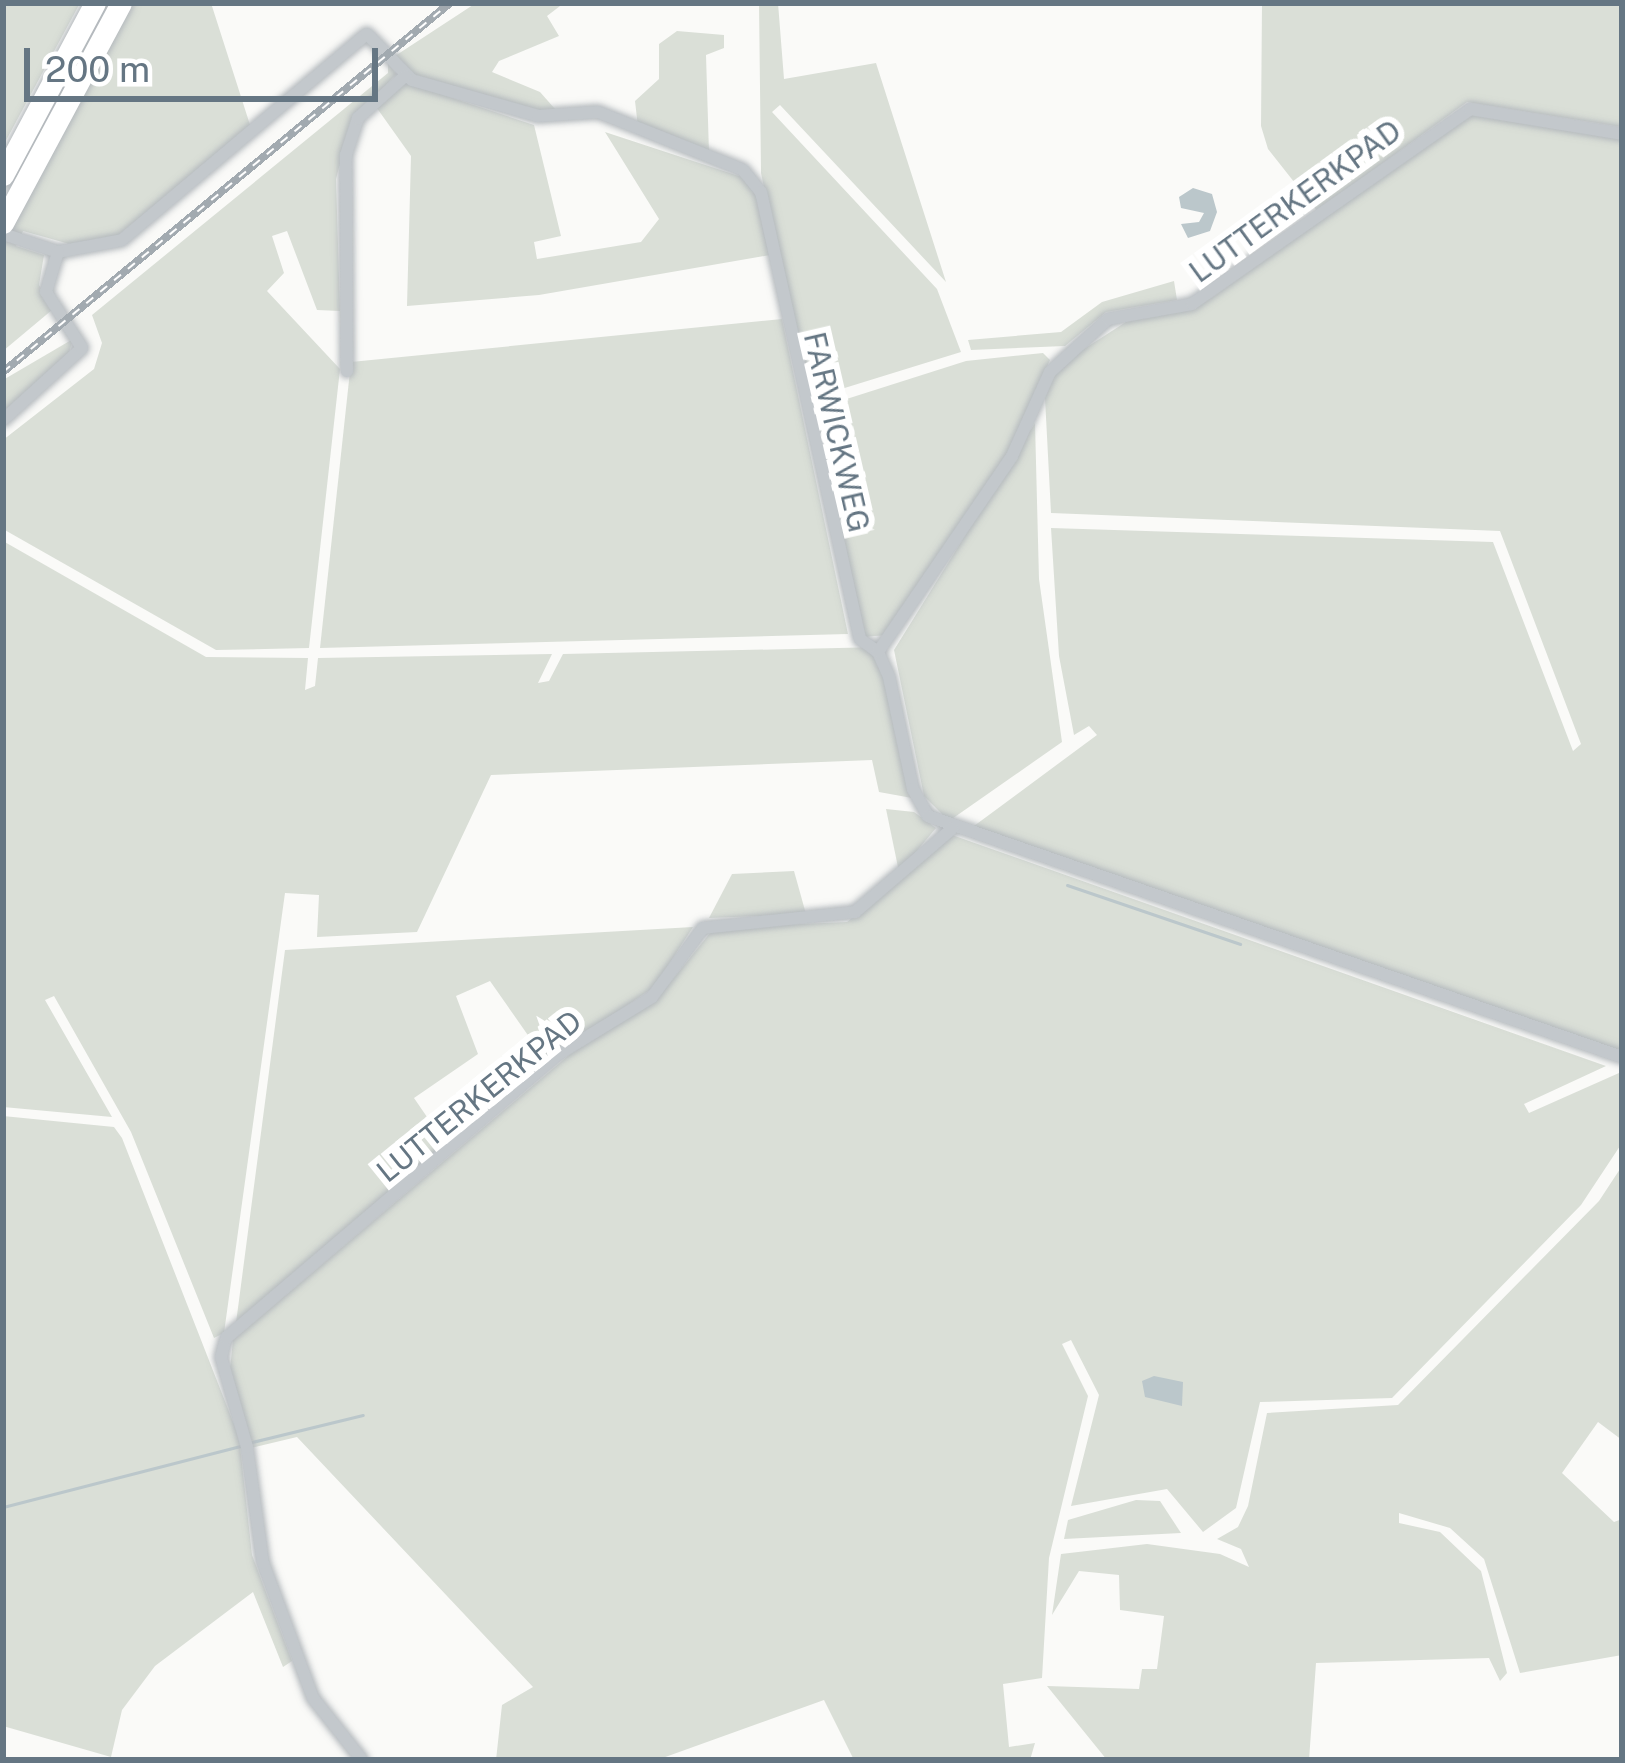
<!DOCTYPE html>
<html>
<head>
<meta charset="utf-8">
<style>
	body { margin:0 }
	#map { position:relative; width:1625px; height:1763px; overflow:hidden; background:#fafaf8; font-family:"Public Sans",sans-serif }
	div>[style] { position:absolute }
	.green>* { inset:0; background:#dadfd7 }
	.water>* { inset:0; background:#bbc7cb }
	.stream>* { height:3px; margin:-1.5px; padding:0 1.5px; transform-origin:1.5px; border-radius:1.5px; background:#bbc7cb }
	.roads { filter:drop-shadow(0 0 3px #b4b9bd) drop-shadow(0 0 3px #b4b9bd) }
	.street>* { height:12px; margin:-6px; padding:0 6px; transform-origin:6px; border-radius:6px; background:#c3c8cc }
	.highway>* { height:21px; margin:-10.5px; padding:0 10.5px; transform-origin:10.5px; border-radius:10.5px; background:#fff }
	.rail>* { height:8px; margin-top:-4px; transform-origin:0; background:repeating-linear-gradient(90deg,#fff 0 9px,#a2aab0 0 18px); box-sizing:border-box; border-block:3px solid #a2aab0 }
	span { translate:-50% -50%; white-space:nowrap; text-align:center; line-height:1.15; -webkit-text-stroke:12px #fff; paint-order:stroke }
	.street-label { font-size:30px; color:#657683 }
	.frame { position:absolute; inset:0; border:6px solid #657683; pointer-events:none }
	.scale { position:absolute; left:24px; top:48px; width:354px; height:54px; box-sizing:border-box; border:6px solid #657683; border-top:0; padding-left:15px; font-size:36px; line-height:42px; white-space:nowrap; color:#657683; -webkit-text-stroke:9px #fff; paint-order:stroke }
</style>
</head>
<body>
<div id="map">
	<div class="green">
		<i style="clip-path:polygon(3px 3px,80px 3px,3px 146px)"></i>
		<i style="clip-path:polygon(129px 3px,211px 3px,251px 128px,116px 237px,73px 245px,23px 231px,16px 246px,44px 255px,39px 285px,52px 310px,3px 351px,3px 242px)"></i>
		<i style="clip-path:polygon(476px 3px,564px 3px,547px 16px,559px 36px,499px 61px,492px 72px,540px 92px,563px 118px,413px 76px,395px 56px)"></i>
		<i style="clip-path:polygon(759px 3px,778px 3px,784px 79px,876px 63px,946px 282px,780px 105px,772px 112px,937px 289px,961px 352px,809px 399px,761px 173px)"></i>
		<i style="clip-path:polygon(1262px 3px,1622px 3px,1622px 127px,1467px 102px,1317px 211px,1268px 149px,1261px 126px)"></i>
		<i style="clip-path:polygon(677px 31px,724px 35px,724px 48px,706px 55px,709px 153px,638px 127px,635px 101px,659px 79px,659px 44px)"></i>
		<i style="clip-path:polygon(388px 62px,396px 74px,350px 125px,336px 179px,340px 311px,317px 310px,287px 231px,272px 236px,284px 273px,267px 291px,340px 369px,309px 648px,216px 650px,3px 529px,3px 440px,94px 369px,102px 343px,92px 315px,388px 73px)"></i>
		<i style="clip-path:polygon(404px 82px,534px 125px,561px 236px,534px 242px,537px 259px,641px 242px,659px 219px,605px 132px,754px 181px,770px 255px,539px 295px,407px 306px,411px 156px,374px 104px)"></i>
		<i style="clip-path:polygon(1471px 113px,1622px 138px,1622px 1053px,977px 834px,974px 826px,1097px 735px,1089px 726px,1074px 735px,1059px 656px,1051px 528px,1493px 542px,1573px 751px,1581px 744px,1500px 531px,1051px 513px,1045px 398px,1059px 365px,1129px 320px,1211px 298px)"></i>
		<i style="clip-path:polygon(1174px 281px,1177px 300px,1106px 312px,1065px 346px,971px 350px,968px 340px,1061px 332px,1102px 302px)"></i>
		<i style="clip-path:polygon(782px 319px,848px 634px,320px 648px,351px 362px)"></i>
		<i style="clip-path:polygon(73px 339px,65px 366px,3px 415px,3px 380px)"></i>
		<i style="clip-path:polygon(1043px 353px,1050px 360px,1009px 450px,888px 635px,862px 637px,812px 410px,966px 361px)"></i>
		<i style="clip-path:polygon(1035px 423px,1039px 579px,1062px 742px,949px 821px,924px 796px,894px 650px)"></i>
		<i style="clip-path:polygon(3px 541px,206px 657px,308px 658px,305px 690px,315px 686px,318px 658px,552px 654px,538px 683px,549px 681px,563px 654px,882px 647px,912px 798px,879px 792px,872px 760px,491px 775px,417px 932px,317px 937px,319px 895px,285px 893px,224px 1333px,214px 1338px,131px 1132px,54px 996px,45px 1000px,112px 1117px,3px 1107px)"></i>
		<i style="clip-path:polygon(886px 809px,914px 812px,936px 828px,899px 872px)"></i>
		<i style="clip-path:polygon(952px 835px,1606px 1066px,1524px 1104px,1529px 1113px,1619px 1073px,1622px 1143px,1581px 1205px,1392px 1398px,1260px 1402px,1236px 1508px,1203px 1532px,1167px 1489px,1071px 1506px,1099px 1395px,1071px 1340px,1062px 1344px,1088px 1396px,1049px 1558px,1042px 1678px,1003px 1684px,1009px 1747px,1035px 1743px,1030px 1760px,854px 1760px,824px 1700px,657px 1760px,496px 1760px,502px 1705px,533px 1687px,297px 1437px,251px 1448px,229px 1379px,233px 1340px,569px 1055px,656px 1000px,714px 928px,847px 922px)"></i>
		<i style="clip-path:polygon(794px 871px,806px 914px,709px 918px,732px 874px)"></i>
		<i style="clip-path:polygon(693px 927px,654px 987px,546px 1061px,490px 981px,456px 996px,478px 1054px,414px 1098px,449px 1149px,236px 1323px,285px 950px)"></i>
		<i style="clip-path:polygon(3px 1116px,114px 1127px,122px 1138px,239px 1437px,252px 1555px,292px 1661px,283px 1667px,253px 1592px,155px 1666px,122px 1710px,111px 1757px,3px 1726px)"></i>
		<i style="clip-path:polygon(1622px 1166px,1622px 1440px,1598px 1422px,1562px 1473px,1614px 1522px,1622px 1519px,1622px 1655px,1520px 1673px,1484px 1559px,1450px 1528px,1399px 1513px,1399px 1523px,1440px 1532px,1481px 1571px,1507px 1673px,1500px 1681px,1489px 1658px,1316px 1663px,1309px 1760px,1107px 1760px,1047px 1686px,1139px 1689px,1142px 1669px,1157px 1669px,1164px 1616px,1120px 1610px,1119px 1575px,1079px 1571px,1052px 1615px,1061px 1554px,1147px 1544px,1220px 1554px,1249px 1567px,1241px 1549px,1217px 1539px,1238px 1527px,1248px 1506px,1267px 1413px,1398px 1405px,1599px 1201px)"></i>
		<i style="clip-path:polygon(1136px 1500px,1160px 1501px,1181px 1533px,1064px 1539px,1068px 1520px)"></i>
	</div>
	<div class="water">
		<i style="clip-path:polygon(1193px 188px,1212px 194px,1217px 212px,1210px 231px,1188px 238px,1181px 224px,1199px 222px,1204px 213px,1181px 208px,1179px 197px)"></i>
		<i style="clip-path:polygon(1154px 1376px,1183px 1382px,1182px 1406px,1145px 1397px,1142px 1381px)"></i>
	</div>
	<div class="stream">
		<i style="left:1067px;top:885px;width:183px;rotate:18.8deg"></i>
		<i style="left:252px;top:1442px;width:114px;rotate:-13.7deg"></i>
		<i style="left:3px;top:1507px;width:245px;rotate:-14.4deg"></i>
	</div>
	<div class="roads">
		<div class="street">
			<i style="left:3px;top:234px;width:58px;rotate:18.1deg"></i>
			<i style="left:58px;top:252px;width:65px;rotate:-10.6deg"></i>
			<i style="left:122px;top:240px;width:320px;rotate:-40.1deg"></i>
			<i style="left:367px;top:34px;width:64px;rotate:45.6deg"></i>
			<i style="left:412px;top:80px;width:131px;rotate:15.9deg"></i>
			<i style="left:538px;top:116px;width:60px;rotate:-3.8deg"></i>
			<i style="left:598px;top:112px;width:156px;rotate:21.8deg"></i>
			<i style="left:743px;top:170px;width:28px;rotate:51deg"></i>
			<i style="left:761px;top:192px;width:458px;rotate:77.5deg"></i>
			<i style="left:860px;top:639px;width:22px;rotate:36deg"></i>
			<i style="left:878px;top:652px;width:27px;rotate:66deg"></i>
			<i style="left:889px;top:677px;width:115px;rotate:77.9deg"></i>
			<i style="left:913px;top:789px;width:31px;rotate:61deg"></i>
			<i style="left:928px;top:816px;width:735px;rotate:19.15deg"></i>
			<i style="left:347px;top:371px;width:216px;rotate:-90.3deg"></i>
			<i style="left:346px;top:155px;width:39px;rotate:-72deg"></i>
			<i style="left:358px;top:118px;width:63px;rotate:-41.8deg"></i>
			<i style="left:3px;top:420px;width:107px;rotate:-42.3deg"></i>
			<i style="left:82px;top:348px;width:67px;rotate:-122.7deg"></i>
			<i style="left:46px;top:292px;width:42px;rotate:-73.3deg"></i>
			<i style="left:878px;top:652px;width:237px;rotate:-55.6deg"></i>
			<i style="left:1012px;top:456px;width:92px;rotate:-65.7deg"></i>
			<i style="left:1050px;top:372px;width:79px;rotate:-42.4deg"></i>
			<i style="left:1108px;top:319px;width:85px;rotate:-10.1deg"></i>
			<i style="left:1192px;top:304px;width:340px;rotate:-35deg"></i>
			<i style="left:1470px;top:109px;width:154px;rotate:9.3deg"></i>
			<i style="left:362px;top:1760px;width:79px;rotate:-128.3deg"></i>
			<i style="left:313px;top:1698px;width:144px;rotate:-110.3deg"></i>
			<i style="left:263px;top:1563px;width:117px;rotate:-97.9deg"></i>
			<i style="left:247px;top:1447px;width:94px;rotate:-106.1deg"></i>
			<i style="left:221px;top:1357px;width:20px;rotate:-75deg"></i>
			<i style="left:226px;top:1338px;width:438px;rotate:-40.5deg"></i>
			<i style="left:559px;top:1054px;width:109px;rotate:-31.5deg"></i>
			<i style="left:652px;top:997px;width:86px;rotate:-53.5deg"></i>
			<i style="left:703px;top:928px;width:153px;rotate:-6deg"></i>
			<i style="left:855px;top:912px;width:128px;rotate:-40.6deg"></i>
		</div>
		<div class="highway">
			<i style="left:3px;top:175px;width:195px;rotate:-61.9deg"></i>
			<i style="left:3px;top:223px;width:250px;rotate:-61.8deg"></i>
		</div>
	</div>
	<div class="rail">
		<i style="left:3px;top:372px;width:580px;rotate:-39.54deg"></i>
	</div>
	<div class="street-label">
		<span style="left:1295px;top:201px;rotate:-36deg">LUTTERKERKPAD</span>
		<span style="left:837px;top:432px;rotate:77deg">FARWICKWEG</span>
		<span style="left:479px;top:1096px;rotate:-39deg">LUTTERKERKPAD</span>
	</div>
	<div class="frame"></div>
	<div class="scale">200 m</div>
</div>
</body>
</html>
